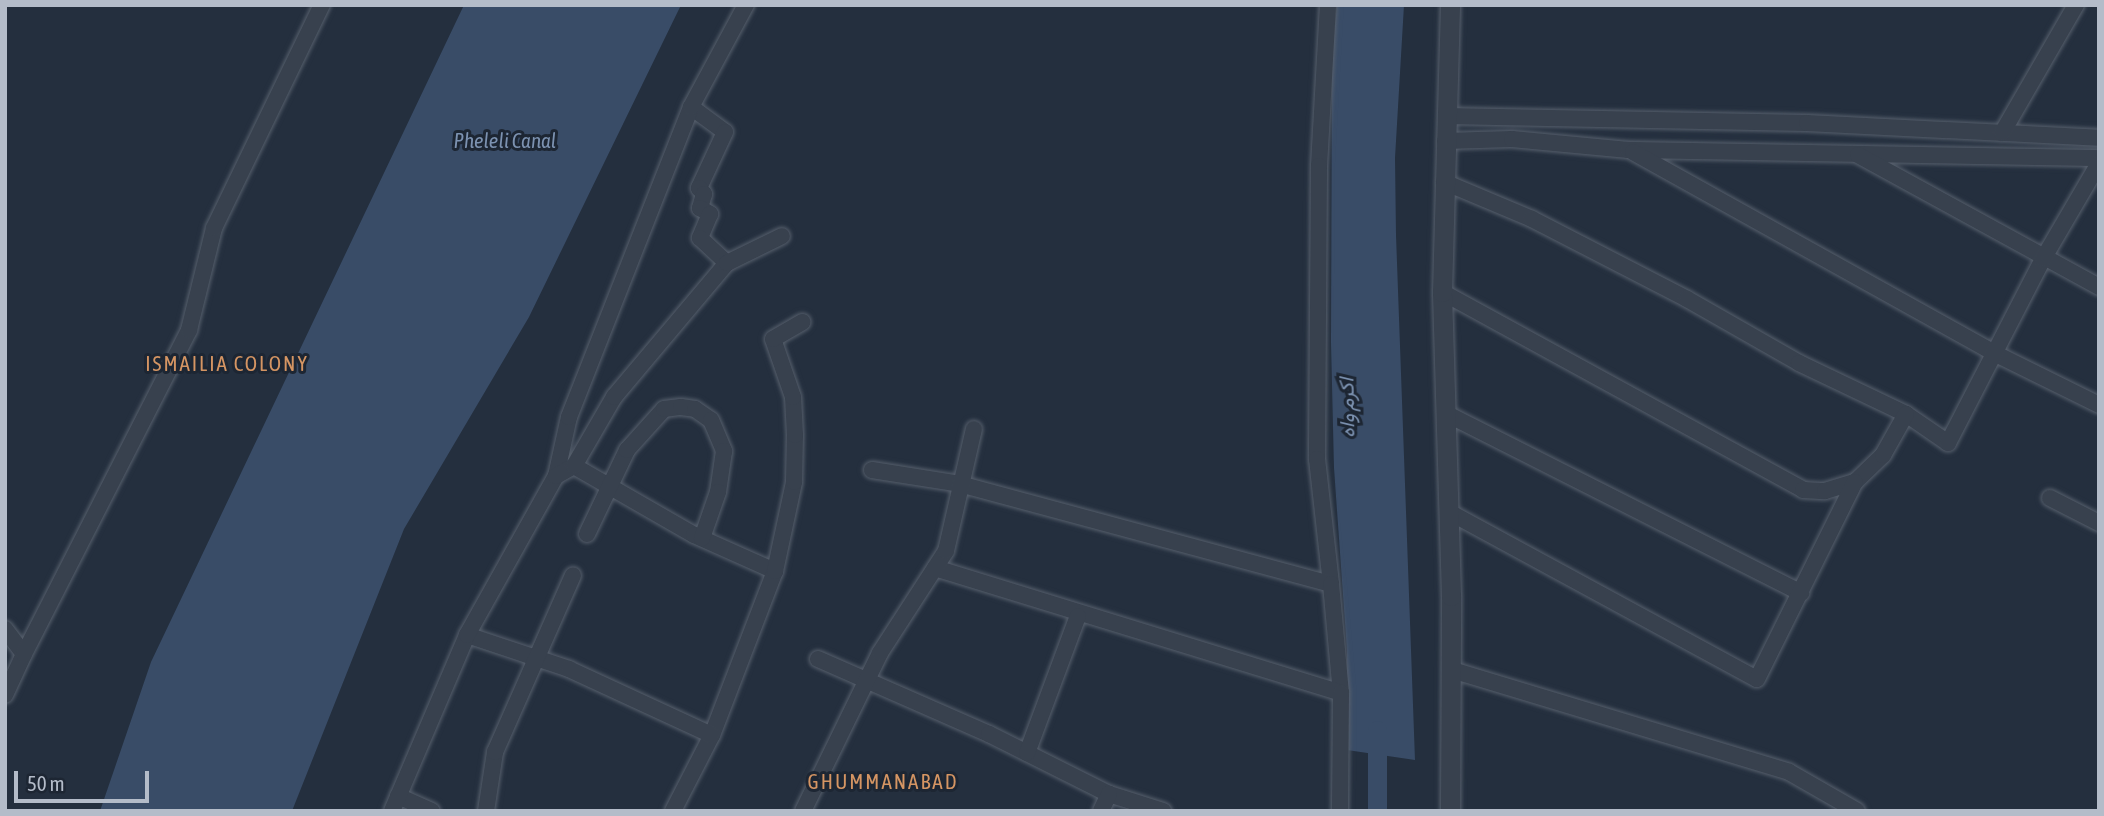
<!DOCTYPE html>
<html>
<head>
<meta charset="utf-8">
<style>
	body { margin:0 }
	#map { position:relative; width:2104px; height:816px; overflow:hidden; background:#242f3e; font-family:"Asap Condensed",Vazirmatn,sans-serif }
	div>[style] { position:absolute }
	.water>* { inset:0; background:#394c67 }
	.canal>* { height:19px; margin:-9.5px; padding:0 9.5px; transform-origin:9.5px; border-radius:9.5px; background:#394c67 }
	.roads { filter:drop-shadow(0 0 2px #565f6c) drop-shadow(0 0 2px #565f6c) }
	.minor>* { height:16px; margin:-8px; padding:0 8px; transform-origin:8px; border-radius:8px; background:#38414e }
	.tertiary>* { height:19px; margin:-9.5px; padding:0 9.5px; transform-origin:9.5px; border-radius:9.5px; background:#38414e }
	span { translate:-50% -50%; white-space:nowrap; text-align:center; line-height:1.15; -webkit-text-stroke:6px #1d2633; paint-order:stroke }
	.water-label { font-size:21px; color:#7c92b1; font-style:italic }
	.neighbourhood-label { font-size:21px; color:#d59563; letter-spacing:2px }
	.frame { position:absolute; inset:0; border:7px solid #b4bcc9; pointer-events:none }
	.scale { position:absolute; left:14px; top:771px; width:135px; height:32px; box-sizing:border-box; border:4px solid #b4bcc9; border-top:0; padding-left:9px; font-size:21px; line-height:24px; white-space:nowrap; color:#b4bcc9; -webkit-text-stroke:5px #1d2633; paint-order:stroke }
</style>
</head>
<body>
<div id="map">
	<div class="water">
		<i style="clip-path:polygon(464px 5px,681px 5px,529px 317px,404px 529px,292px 811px,100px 811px,151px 662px)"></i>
		<i style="clip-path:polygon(1337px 5px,1404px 5px,1395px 158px,1396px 235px,1415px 760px,1347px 750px,1347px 651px,1334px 468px,1331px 342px,1332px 57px)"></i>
	</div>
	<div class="canal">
		<i style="left:1377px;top:811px;width:81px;rotate:-90deg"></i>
	</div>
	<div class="roads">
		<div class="minor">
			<i style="left:1328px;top:5px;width:161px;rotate:93.2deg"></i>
			<i style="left:1319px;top:166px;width:293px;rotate:90.4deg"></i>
			<i style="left:1317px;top:459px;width:126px;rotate:83.6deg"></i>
			<i style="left:691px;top:107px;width:42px;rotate:36.3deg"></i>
			<i style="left:725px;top:132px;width:62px;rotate:114.9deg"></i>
			<i style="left:699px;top:188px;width:8px;rotate:50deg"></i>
			<i style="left:704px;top:194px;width:15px;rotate:106deg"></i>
			<i style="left:700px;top:208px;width:12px;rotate:31deg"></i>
			<i style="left:710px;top:214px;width:26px;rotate:113deg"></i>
			<i style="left:700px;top:238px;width:37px;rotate:43deg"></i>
			<i style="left:1446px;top:116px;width:361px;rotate:1.1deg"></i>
			<i style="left:1807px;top:123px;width:292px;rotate:2.9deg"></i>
			<i style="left:2002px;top:133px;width:148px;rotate:-60deg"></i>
			<i style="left:1445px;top:141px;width:67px;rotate:-1.7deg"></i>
			<i style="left:1512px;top:139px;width:117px;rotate:5.4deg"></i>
			<i style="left:1628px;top:150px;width:471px;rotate:1deg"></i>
			<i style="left:1633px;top:152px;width:413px;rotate:29.1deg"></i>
			<i style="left:1994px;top:353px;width:117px;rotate:26.3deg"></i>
			<i style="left:1858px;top:155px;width:275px;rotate:28.7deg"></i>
			<i style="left:1444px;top:182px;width:95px;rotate:22.8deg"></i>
			<i style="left:1532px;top:219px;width:174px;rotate:27.3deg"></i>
			<i style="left:1687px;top:299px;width:129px;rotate:29.7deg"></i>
			<i style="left:1799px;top:363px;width:119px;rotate:25.5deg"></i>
			<i style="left:1906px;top:414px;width:51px;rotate:34.6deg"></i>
			<i style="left:1948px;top:443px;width:207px;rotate:-62.7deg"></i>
			<i style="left:2043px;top:259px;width:111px;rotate:-59.7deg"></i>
			<i style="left:1442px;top:292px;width:412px;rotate:28.7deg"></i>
			<i style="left:1803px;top:490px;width:22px;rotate:3deg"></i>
			<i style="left:1825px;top:491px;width:31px;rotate:-17deg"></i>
			<i style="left:1855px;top:482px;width:39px;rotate:-44deg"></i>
			<i style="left:1883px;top:455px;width:47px;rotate:-60.7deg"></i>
			<i style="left:1447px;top:414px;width:397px;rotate:26.8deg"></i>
			<i style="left:574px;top:466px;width:138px;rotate:29.9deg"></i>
			<i style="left:694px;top:535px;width:89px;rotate:24deg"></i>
			<i style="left:775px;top:571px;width:176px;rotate:111deg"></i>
			<i style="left:712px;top:735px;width:85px;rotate:117.2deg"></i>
			<i style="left:872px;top:470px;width:89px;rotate:9deg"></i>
			<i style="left:960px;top:484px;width:384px;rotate:15.1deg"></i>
			<i style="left:1331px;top:584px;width:109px;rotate:84.8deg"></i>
			<i style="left:556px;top:476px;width:60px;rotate:-77.6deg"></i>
			<i style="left:569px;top:417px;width:333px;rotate:-68.5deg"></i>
			<i style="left:691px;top:107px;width:116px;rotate:-61.7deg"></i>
			<i style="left:2050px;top:498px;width:55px;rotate:27deg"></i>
			<i style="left:1449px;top:512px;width:350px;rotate:28.5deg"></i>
			<i style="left:1757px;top:679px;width:220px;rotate:-63.6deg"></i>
			<i style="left:587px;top:534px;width:93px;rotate:-64.5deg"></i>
			<i style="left:627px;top:450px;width:55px;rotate:-47.9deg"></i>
			<i style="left:664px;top:409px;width:17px;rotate:-7deg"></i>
			<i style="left:681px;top:407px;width:14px;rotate:8deg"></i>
			<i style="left:695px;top:409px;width:19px;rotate:35deg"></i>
			<i style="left:711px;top:420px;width:34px;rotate:67deg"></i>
			<i style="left:724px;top:451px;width:41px;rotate:98.3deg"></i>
			<i style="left:718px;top:492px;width:49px;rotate:109.2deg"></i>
			<i style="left:935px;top:568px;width:425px;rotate:17.1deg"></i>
			<i style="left:1341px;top:693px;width:118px;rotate:90.5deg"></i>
			<i style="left:775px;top:571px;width:91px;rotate:-77.9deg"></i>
			<i style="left:794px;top:482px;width:47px;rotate:-88.8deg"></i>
			<i style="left:795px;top:435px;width:38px;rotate:-93deg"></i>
			<i style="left:793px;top:397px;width:61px;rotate:-109deg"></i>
			<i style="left:773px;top:339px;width:34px;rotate:-30deg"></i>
			<i style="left:5px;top:629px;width:31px;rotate:53deg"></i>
			<i style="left:24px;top:654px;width:45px;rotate:114.9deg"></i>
			<i style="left:467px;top:635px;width:108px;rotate:18.4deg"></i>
			<i style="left:569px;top:669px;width:157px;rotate:24.8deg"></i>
			<i style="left:24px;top:654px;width:364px;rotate:-63deg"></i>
			<i style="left:189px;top:330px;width:105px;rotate:-76.2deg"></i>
			<i style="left:214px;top:228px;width:248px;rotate:-64.2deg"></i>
			<i style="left:818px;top:659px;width:187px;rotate:23.7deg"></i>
			<i style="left:989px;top:734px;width:134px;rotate:26.6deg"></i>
			<i style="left:1109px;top:794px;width:57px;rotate:17.5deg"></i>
			<i style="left:1452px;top:670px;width:352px;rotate:16.8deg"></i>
			<i style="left:1789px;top:772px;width:78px;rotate:29.8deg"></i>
			<i style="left:1027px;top:753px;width:146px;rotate:-69.6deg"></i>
			<i style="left:398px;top:796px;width:37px;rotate:24deg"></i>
			<i style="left:392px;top:811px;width:191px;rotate:-66.9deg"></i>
			<i style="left:467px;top:635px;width:182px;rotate:-60.8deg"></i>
			<i style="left:556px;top:476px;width:21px;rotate:-29deg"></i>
			<i style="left:574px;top:466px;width:80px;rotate:-59.9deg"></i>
			<i style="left:614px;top:397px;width:175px;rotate:-49.9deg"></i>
			<i style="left:727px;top:263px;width:61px;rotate:-26.1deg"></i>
			<i style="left:486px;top:811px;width:60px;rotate:-81.3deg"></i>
			<i style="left:495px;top:752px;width:193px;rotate:-66.2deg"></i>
			<i style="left:803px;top:811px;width:176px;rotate:-64deg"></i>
			<i style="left:880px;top:653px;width:121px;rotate:-57.1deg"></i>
			<i style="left:946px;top:551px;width:125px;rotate:-77.1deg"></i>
			<i style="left:1101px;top:811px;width:19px;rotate:-65deg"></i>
		</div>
		<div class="tertiary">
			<i style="left:1450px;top:811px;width:215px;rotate:-89.7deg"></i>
			<i style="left:1451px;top:596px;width:304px;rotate:-91.7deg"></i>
			<i style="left:1442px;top:292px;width:287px;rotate:-88.4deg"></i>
		</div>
	</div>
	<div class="water-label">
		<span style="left:505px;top:140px">Pheleli Canal</span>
		<span style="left:1346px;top:408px;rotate:-91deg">اکرم واہ</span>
	</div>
	<div class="neighbourhood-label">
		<span style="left:227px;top:363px">ISMAILIA COLONY</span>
		<span style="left:883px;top:781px">GHUMMANABAD</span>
	</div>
	<div class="frame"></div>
	<div class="scale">50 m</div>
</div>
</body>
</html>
